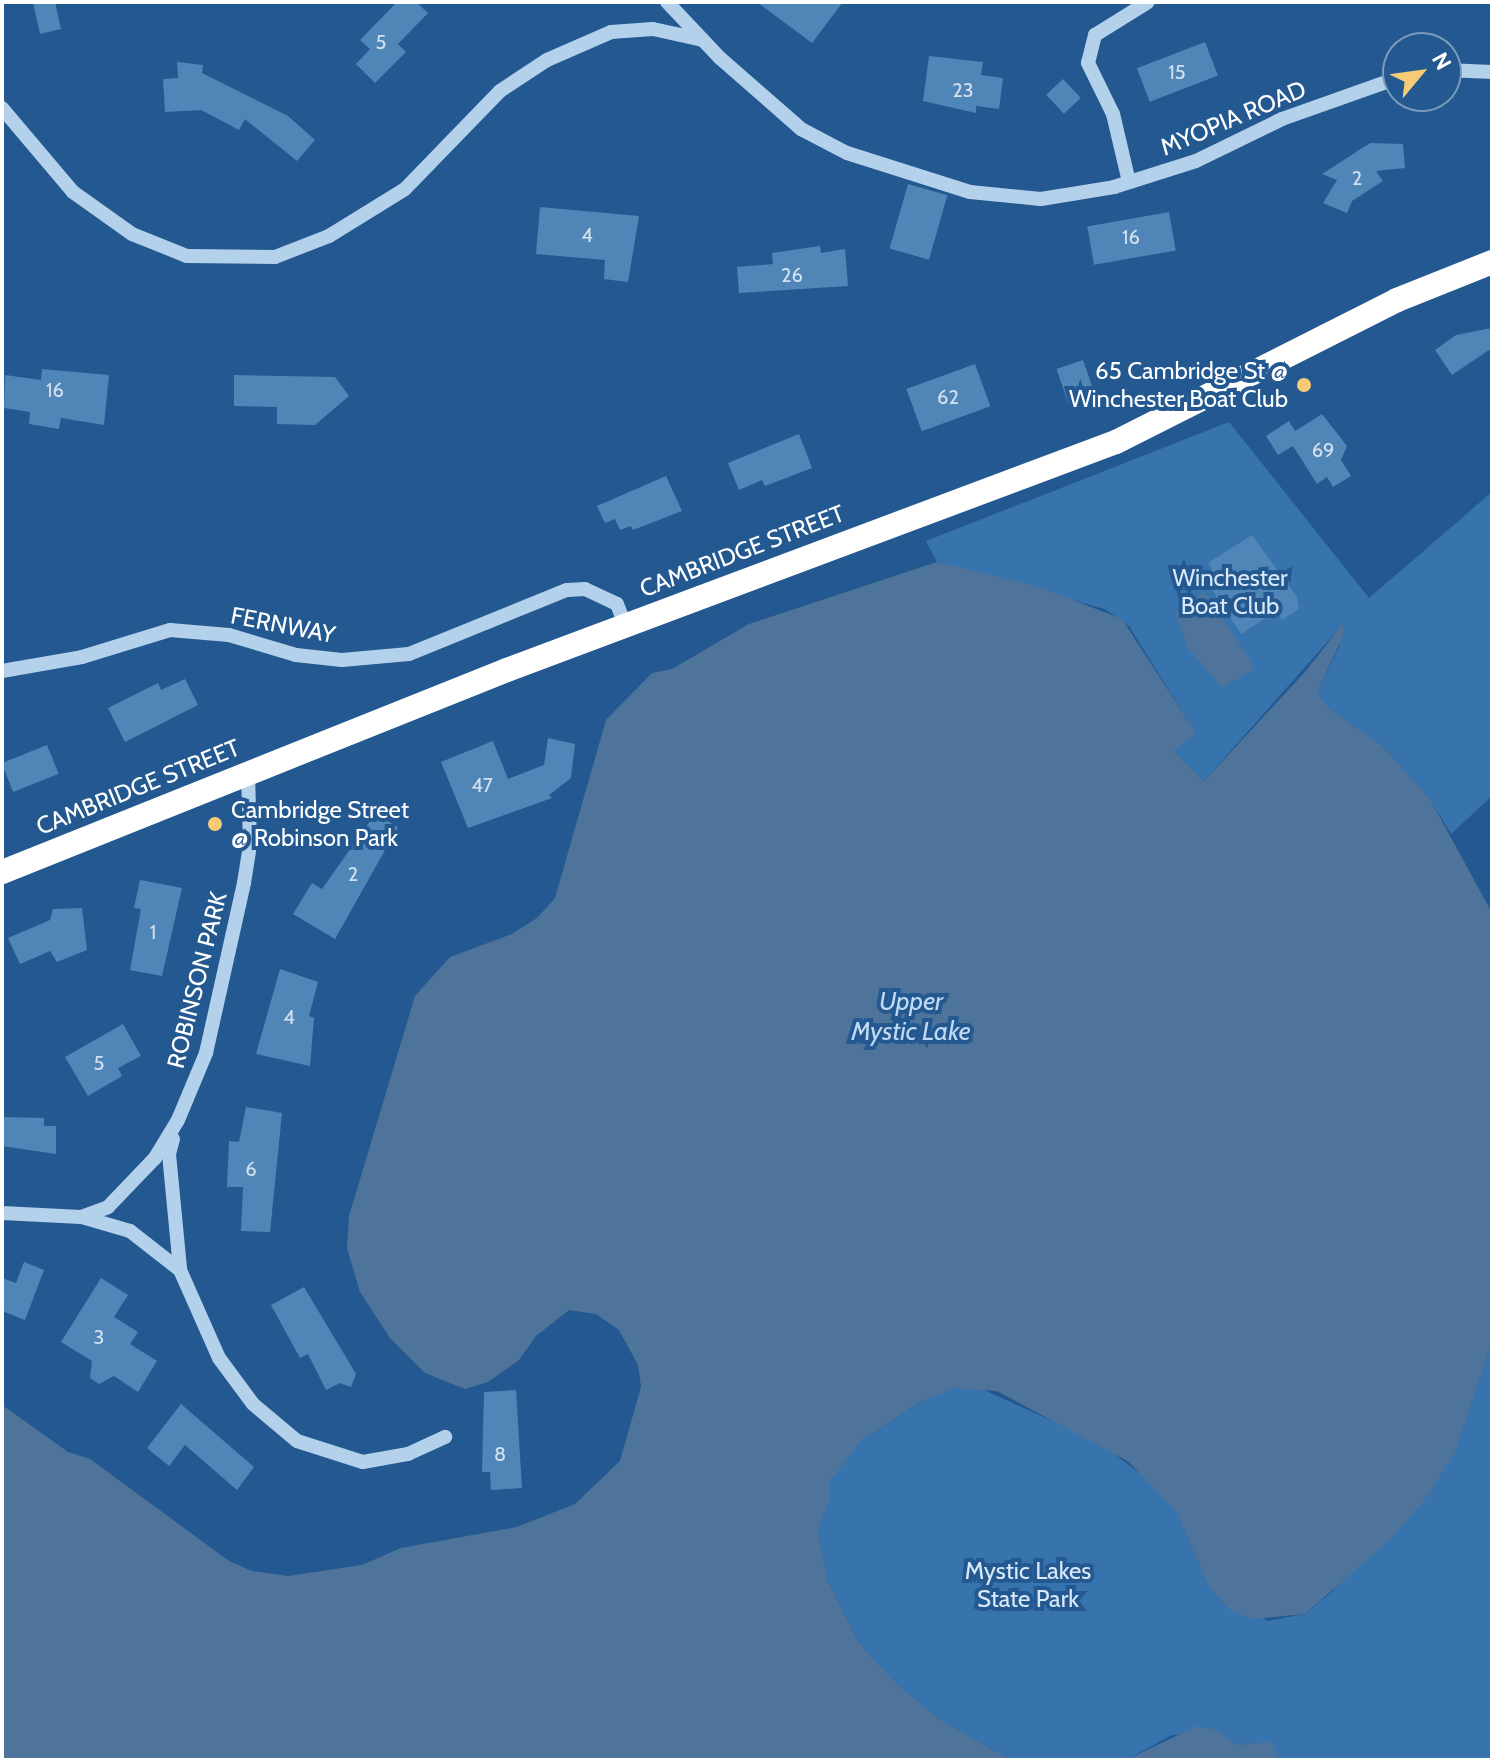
<!DOCTYPE html>
<html>
<head>
<meta charset="utf-8">
<style>
	body { margin:0 }
	#map { position:relative; width:1494px; height:1762px; overflow:hidden; background:#235990; font-family:Cabin,sans-serif }
	div>[style] { position:absolute }
	.green>* { inset:0; background:#3774ad }
	.water>* { inset:0; background:#4f749b }
	.building>* { inset:0; background:#5085b8; transform-origin:0 0 }
	.minor>* { height:14px; margin:-7px; padding:0 7px; transform-origin:7px; border-radius:7px; background:#b4d1ec }
	.highway>* { height:24px; margin:-12px; padding:0 12px; transform-origin:12px; border-radius:12px; background:#fff }
	.dots>* { width:22px; height:22px; translate:-50% -50%; box-sizing:border-box; border:4px solid #235990; border-radius:50% }
	span { translate:-50% -50%; white-space:nowrap; text-align:center; line-height:1.15; -webkit-text-stroke:8px #235990; paint-order:stroke }
	.number-label { font-size:20px; color:#d3e0ed }
	.number-label span { -webkit-text-stroke-width:0 }
	.street-label { font-size:24px; color:#fff }
	.poi-label { font-size:24px; color:#fff }
	.right { translate:-100% -50%; text-align:right }
	.left { translate:0 -50%; text-align:left }
	.park-label { font-size:24px; color:#d9e9f9 }
	.water-label { font-size:26px; color:#c0daf3; font-style:italic }
	.frame { position:absolute; inset:0; border:4px solid #fff; pointer-events:none }
	.north { position:absolute; left:1382px; top:32px; width:80px; height:80px; box-sizing:border-box; background:#235990; border:2px solid #7b9bbc; border-radius:50%; rotate:61deg; font-size:22px; font-weight:700; line-height:32px; text-align:center; color:#fff }
	.north::after { content:''; display:block; margin:auto; width:28px; height:36px; background:#f7ca76; clip-path:polygon(50% 0,100% 100%,50% 72%,0 100%) }
</style>
</head>
<body>
<div id="map">
	<div class="green">
		<i style="clip-path:polygon(1229px 422px,1369px 598px,1492px 492px,1492px 796px,1451px 834px,1430px 799px,1382px 745px,1330px 709px,1317px 693px,1339px 647px,1344px 623px,1204px 781px,1174px 751px,1195px 732px,1129px 626px,1105px 609px,937px 562px,926px 541px)"></i>
		<i style="clip-path:polygon(1492px 1340px,1492px 1760px,1280px 1760px,1270px 1743px,1237px 1745px,1217px 1730px,1172px 1735px,1126px 1760px,1011px 1760px,941px 1720px,897px 1684px,859px 1643px,827px 1579px,818px 1529px,830px 1500px,830px 1481px,844px 1462px,862px 1440px,917px 1404px,954px 1388px,975px 1386px,1097px 1441px,1158px 1487px,1177px 1513px,1209px 1587px,1268px 1621px,1305px 1614px,1333px 1591px)"></i>
	</div>
	<div class="water">
		<i style="clip-path:polygon(937px 562px,1039px 587px,1122px 619px,1196px 733px,1174px 751px,1204px 781px,1305px 672px,1344px 622px,1343px 636px,1317px 693px,1330px 709px,1382px 745px,1430px 799px,1492px 913px,1492px 1340px,1455px 1452px,1429px 1494px,1393px 1537px,1305px 1614px,1253px 1619px,1230px 1610px,1209px 1587px,1177px 1513px,1129px 1462px,997px 1391px,954px 1388px,917px 1404px,862px 1440px,830px 1481px,830px 1500px,818px 1529px,827px 1579px,859px 1643px,897px 1684px,941px 1720px,1011px 1760px,2px 1760px,2px 1405px,68px 1452px,90px 1459px,229px 1561px,252px 1571px,288px 1576px,362px 1565px,401px 1548px,517px 1527px,575px 1504px,620px 1461px,641px 1387px,638px 1365px,619px 1330px,596px 1314px,569px 1310px,536px 1336px,519px 1360px,488px 1382px,465px 1389px,425px 1373px,390px 1338px,360px 1292px,347px 1248px,349px 1216px,415px 996px,450px 957px,512px 934px,537px 918px,555px 898px,606px 720px,652px 673px,672px 669px,749px 624px)"></i>
		<i style="clip-path:polygon(1205px 592px,1255px 668px,1222px 688px,1188px 648px,1175px 613px)"></i>
		<i style="clip-path:polygon(1197px 1726px,1217px 1730px,1237px 1745px,1270px 1742px,1280px 1760px,1126px 1760px)"></i>
	</div>
	<div class="building">
		<i style="clip-path:polygon(33px 2px,55px 2px,61px 29px,40px 34px)"></i>
		<i style="clip-path:polygon(397px 2px,416px 2px,428px 13px,398px 44px,406px 52px,375px 83px,356px 64px,370px 49px,360px 40px)"></i>
		<i style="clip-path:polygon(757px 2px,843px 2px,812px 43px)"></i>
		<i style="left:1205px;top:42px;width:36px;height:73px;rotate:69deg"></i>
		<i style="clip-path:polygon(929px 56px,983px 62px,981px 75px,1003px 78px,999px 109px,976px 106px,976px 113px,923px 101px)"></i>
		<i style="clip-path:polygon(177px 62px,203px 65px,202px 73px,288px 116px,315px 140px,297px 161px,245px 119px,239px 130px,201px 110px,165px 112px,163px 79px,178px 78px)"></i>
		<i style="left:1063px;top:79px;width:26px;height:23px;rotate:47deg"></i>
		<i style="clip-path:polygon(1370px 143px,1403px 144px,1405px 168px,1376px 171px,1383px 181px,1352px 201px,1347px 213px,1323px 203px,1337px 180px,1322px 174px)"></i>
		<i style="left:908px;top:184px;width:41px;height:67px;rotate:16deg"></i>
		<i style="clip-path:polygon(540px 207px,639px 216px,628px 282px,604px 279px,605px 260px,536px 254px)"></i>
		<i style="left:1169px;top:212px;width:39px;height:83px;rotate:80deg"></i>
		<i style="clip-path:polygon(820px 246px,821px 253px,845px 249px,848px 286px,739px 293px,737px 267px,773px 264px,772px 253px)"></i>
		<i style="clip-path:polygon(1492px 328px,1492px 348px,1452px 375px,1435px 350px,1456px 335px)"></i>
		<i style="left:1083px;top:360px;width:37px;height:28px;rotate:71deg"></i>
		<i style="left:975px;top:364px;width:45px;height:73px;rotate:70deg"></i>
		<i style="clip-path:polygon(42px 369px,109px 375px,104px 425px,61px 418px,59px 429px,29px 424px,30px 412px,4px 408px,5px 375px,41px 380px)"></i>
		<i style="clip-path:polygon(234px 375px,335px 377px,349px 396px,315px 425px,277px 424px,277px 407px,234px 406px)"></i>
		<i style="clip-path:polygon(1322px 414px,1347px 446px,1341px 460px,1351px 476px,1333px 487px,1327px 477px,1317px 484px,1293px 446px,1278px 455px,1266px 436px,1289px 421px,1295px 431px)"></i>
		<i style="clip-path:polygon(799px 434px,812px 468px,765px 486px,762px 480px,739px 490px,728px 463px)"></i>
		<i style="clip-path:polygon(666px 476px,682px 511px,633px 530px,631px 526px,620px 530px,615px 519px,605px 523px,597px 506px)"></i>
		<i style="clip-path:polygon(1252px 535px,1297px 597px,1299px 609px,1282px 620px,1276px 611px,1241px 634px,1203px 576px,1212px 569px,1208px 563px)"></i>
		<i style="clip-path:polygon(185px 679px,198px 705px,125px 742px,108px 708px,158px 683px,161px 690px)"></i>
		<i style="clip-path:polygon(548px 738px,575px 744px,571px 778px,549px 795px,552px 798px,468px 828px,441px 762px,493px 741px,508px 779px,544px 765px)"></i>
		<i style="left:47px;top:745px;width:31px;height:49px;rotate:68deg"></i>
		<i style="clip-path:polygon(375px 814px,398px 827px,335px 939px,293px 914px,312px 883px,322px 889px)"></i>
		<i style="clip-path:polygon(140px 880px,182px 888px,162px 976px,130px 970px,141px 909px,134px 908px)"></i>
		<i style="clip-path:polygon(82px 908px,87px 950px,57px 962px,50px 951px,20px 964px,8px 938px,50px 920px,53px 909px)"></i>
		<i style="clip-path:polygon(280px 969px,318px 982px,309px 1016px,314px 1018px,310px 1066px,256px 1054px)"></i>
		<i style="clip-path:polygon(123px 1024px,141px 1056px,118px 1068px,122px 1076px,88px 1096px,65px 1057px)"></i>
		<i style="clip-path:polygon(246px 1107px,282px 1113px,270px 1232px,241px 1231px,243px 1187px,227px 1187px,229px 1141px,239px 1142px)"></i>
		<i style="clip-path:polygon(2px 1117px,44px 1118px,44px 1126px,56px 1126px,56px 1154px,2px 1146px)"></i>
		<i style="clip-path:polygon(24px 1262px,44px 1270px,25px 1320px,2px 1311px,2px 1278px,16px 1283px)"></i>
		<i style="clip-path:polygon(101px 1278px,128px 1295px,114px 1317px,138px 1332px,130px 1344px,157px 1361px,138px 1392px,114px 1376px,99px 1384px,90px 1378px,92px 1361px,61px 1342px)"></i>
		<i style="clip-path:polygon(304px 1287px,356px 1374px,351px 1387px,340px 1383px,326px 1390px,308px 1354px,300px 1358px,271px 1305px)"></i>
		<i style="clip-path:polygon(516px 1390px,522px 1488px,491px 1490px,490px 1472px,482px 1472px,484px 1392px)"></i>
		<i style="clip-path:polygon(181px 1404px,254px 1467px,237px 1490px,185px 1445px,169px 1466px,147px 1448px)"></i>
	</div>
	<div class="minor">
		<i style="left:667px;top:2px;width:77px;rotate:46.6deg"></i>
		<i style="left:720px;top:58px;width:108px;rotate:41.2deg"></i>
		<i style="left:801px;top:129px;width:52px;rotate:27.6deg"></i>
		<i style="left:847px;top:153px;width:129px;rotate:17.6deg"></i>
		<i style="left:970px;top:192px;width:71px;rotate:5.6deg"></i>
		<i style="left:1041px;top:199px;width:74px;rotate:-9.3deg"></i>
		<i style="left:1114px;top:187px;width:86px;rotate:-17.6deg"></i>
		<i style="left:1196px;top:161px;width:96px;rotate:-26deg"></i>
		<i style="left:1282px;top:119px;width:123px;rotate:-19.5deg"></i>
		<i style="left:1446px;top:70px;width:46px;rotate:2.5deg"></i>
		<i style="left:2px;top:108px;width:110px;rotate:49.8deg"></i>
		<i style="left:73px;top:192px;width:72px;rotate:35.4deg"></i>
		<i style="left:132px;top:234px;width:59px;rotate:21.8deg"></i>
		<i style="left:187px;top:256px;width:88px;rotate:0.7deg"></i>
		<i style="left:275px;top:257px;width:58px;rotate:-21.3deg"></i>
		<i style="left:329px;top:236px;width:89px;rotate:-31.7deg"></i>
		<i style="left:405px;top:189px;width:136px;rotate:-45.9deg"></i>
		<i style="left:500px;top:91px;width:56px;rotate:-33.4deg"></i>
		<i style="left:547px;top:60px;width:70px;rotate:-23.6deg"></i>
		<i style="left:611px;top:32px;width:42px;rotate:-4.1deg"></i>
		<i style="left:653px;top:29px;width:51px;rotate:12.4deg"></i>
		<i style="left:1129px;top:182px;width:70px;rotate:-103.2deg"></i>
		<i style="left:1113px;top:114px;width:57px;rotate:-116.1deg"></i>
		<i style="left:1088px;top:63px;width:29px;rotate:-76deg"></i>
		<i style="left:1095px;top:35px;width:62px;rotate:-31.9deg"></i>
		<i style="left:2px;top:671px;width:81px;rotate:-9.9deg"></i>
		<i style="left:82px;top:657px;width:92px;rotate:-17.1deg"></i>
		<i style="left:170px;top:630px;width:59px;rotate:4.8deg"></i>
		<i style="left:229px;top:635px;width:70px;rotate:16.6deg"></i>
		<i style="left:296px;top:655px;width:46px;rotate:6.2deg"></i>
		<i style="left:342px;top:660px;width:67px;rotate:-5.1deg"></i>
		<i style="left:409px;top:654px;width:170px;rotate:-22.1deg"></i>
		<i style="left:567px;top:590px;width:18px;rotate:-3deg"></i>
		<i style="left:585px;top:589px;width:35px;rotate:25deg"></i>
		<i style="left:617px;top:604px;width:22px;rotate:69deg"></i>
		<i style="left:173px;top:1139px;width:16px;rotate:105deg"></i>
		<i style="left:169px;top:1154px;width:116px;rotate:84.5deg"></i>
		<i style="left:2px;top:1213px;width:79px;rotate:2.9deg"></i>
		<i style="left:81px;top:1217px;width:29px;rotate:-20deg"></i>
		<i style="left:108px;top:1207px;width:68px;rotate:-46.2deg"></i>
		<i style="left:155px;top:1158px;width:44px;rotate:-58.8deg"></i>
		<i style="left:178px;top:1120px;width:73px;rotate:-67.3deg"></i>
		<i style="left:206px;top:1053px;width:174px;rotate:-77.4deg"></i>
		<i style="left:244px;top:883px;width:38px;rotate:-81deg"></i>
		<i style="left:250px;top:845px;width:73px;rotate:-91.6deg"></i>
		<i style="left:82px;top:1217px;width:50px;rotate:16.3deg"></i>
		<i style="left:130px;top:1231px;width:63px;rotate:38deg"></i>
		<i style="left:180px;top:1270px;width:96px;rotate:66.1deg"></i>
		<i style="left:219px;top:1358px;width:57px;rotate:53.5deg"></i>
		<i style="left:253px;top:1404px;width:57px;rotate:40.1deg"></i>
		<i style="left:297px;top:1441px;width:69px;rotate:17.7deg"></i>
		<i style="left:363px;top:1462px;width:46px;rotate:-10.1deg"></i>
		<i style="left:408px;top:1454px;width:41px;rotate:-24.7deg"></i>
	</div>
	<div class="highway">
		<i style="left:2px;top:872px;width:544px;rotate:-21.8deg"></i>
		<i style="left:507px;top:670px;width:650px;rotate:-20.53deg"></i>
		<i style="left:1116px;top:442px;width:315px;rotate:-26.8deg"></i>
		<i style="left:1397px;top:300px;width:102px;rotate:-21.8deg"></i>
	</div>
	<div class="dots">
		<i style="left:1304px;top:385px;background:#f7ca76"></i>
		<i style="left:215px;top:824px;background:#f7ca76"></i>
	</div>
	<div class="number-label">
		<span style="left:381px;top:42px">5</span>
		<span style="left:1177px;top:72px">15</span>
		<span style="left:963px;top:90px">23</span>
		<span style="left:1357px;top:178px">2</span>
		<span style="left:587px;top:235px">4</span>
		<span style="left:1131px;top:237px">16</span>
		<span style="left:792px;top:275px">26</span>
		<span style="left:55px;top:390px">16</span>
		<span style="left:948px;top:397px">62</span>
		<span style="left:1323px;top:450px">69</span>
		<span style="left:482px;top:785px">47</span>
		<span style="left:353px;top:874px">2</span>
		<span style="left:153px;top:932px">1</span>
		<span style="left:289px;top:1017px">4</span>
		<span style="left:99px;top:1063px">5</span>
		<span style="left:251px;top:1169px">6</span>
		<span style="left:99px;top:1337px">3</span>
		<span style="left:500px;top:1454px">8</span>
	</div>
	<div class="street-label">
		<span style="left:1233px;top:118px;rotate:-23deg">MYOPIA ROAD</span>
		<span style="left:742px;top:551px;rotate:-21deg">CAMBRIDGE STREET</span>
		<span style="left:283px;top:625px;rotate:11deg">FERNWAY</span>
		<span style="left:138px;top:787px;rotate:-22deg">CAMBRIDGE STREET</span>
		<span style="left:197px;top:980px;rotate:-76deg">ROBINSON PARK</span>
	</div>
	<div class="poi-label">
		<span class="right" style="left:1288px;top:385px">65 Cambridge St @<br>Winchester Boat Club</span>
		<span class="left" style="left:231px;top:824px">Cambridge Street<br>@ Robinson Park</span>
	</div>
	<div class="park-label">
		<span style="left:1230px;top:592px">Winchester<br>Boat Club</span>
		<span style="left:1028px;top:1585px">Mystic Lakes<br>State Park</span>
	</div>
	<div class="water-label">
		<span style="left:911px;top:1017px">Upper<br>Mystic Lake</span>
	</div>
	<div class="frame"></div>
	<div class="north">N</div>
</div>
</body>
</html>
